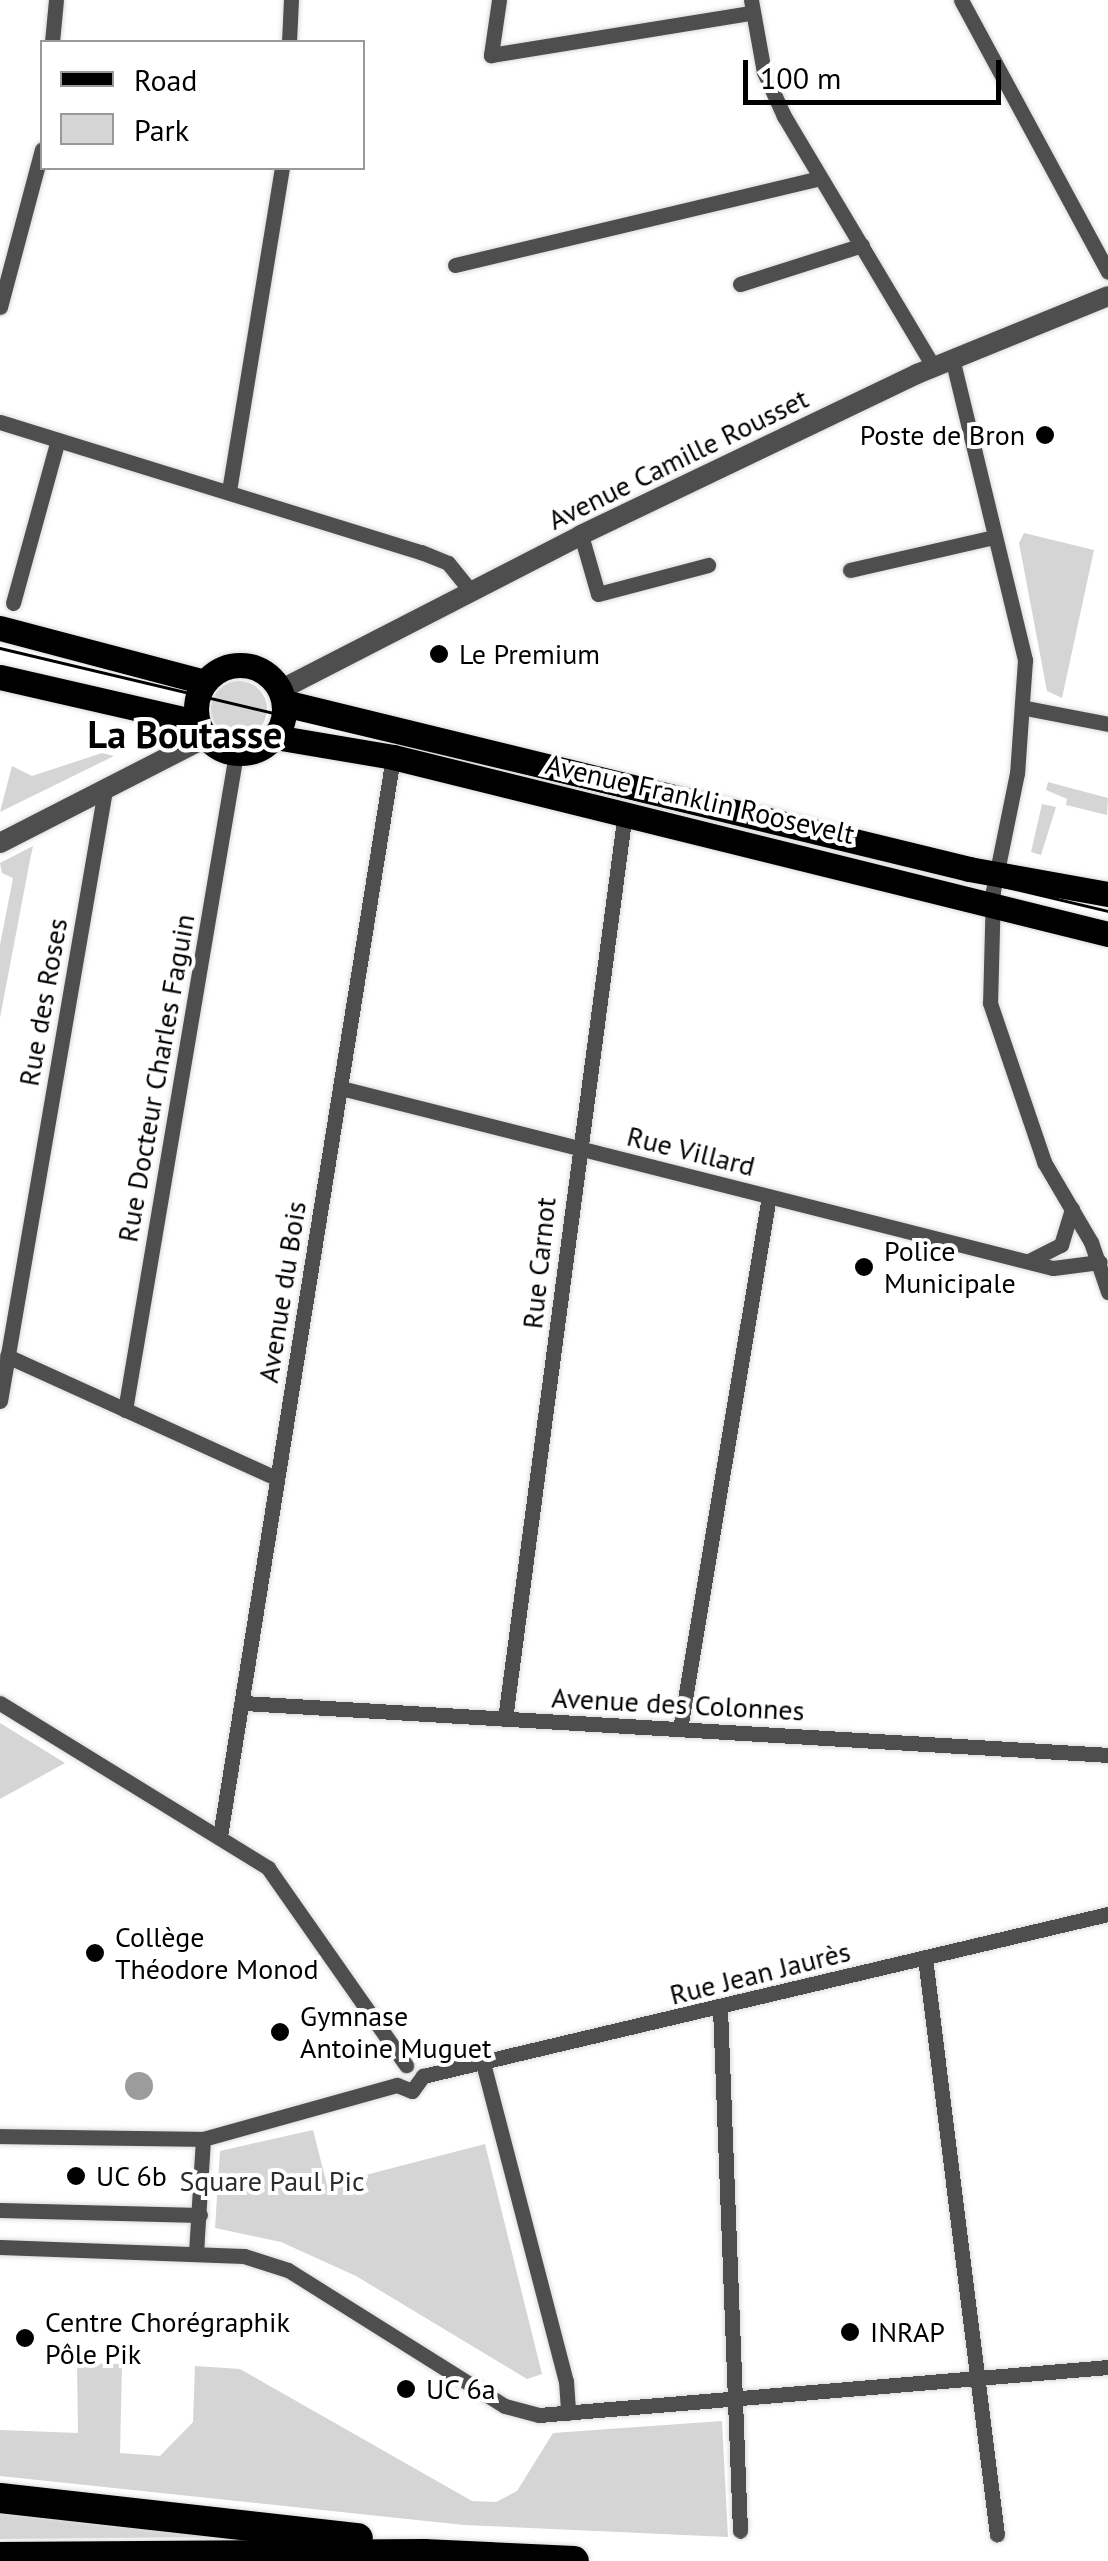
<!DOCTYPE html>
<html>
<head>
<meta charset="utf-8">
<style>
	body { margin:0 }
	#map { position:relative; width:1108px; height:2561px; overflow:hidden; background:#fff; font-family:"PT Sans",sans-serif }
	div>[style] { position:absolute }
	.green>* { inset:0; background:#d5d5d5 }
	.round { border-radius:50% }
	.water>* { inset:0; background:#9c9c9c }
	.roads { filter:drop-shadow(0 0 2px #dbdbdb) drop-shadow(0 0 2px #dbdbdb) }
	.minor>* { height:15px; margin:-7.5px; padding:0 7.5px; transform-origin:7.5px; border-radius:7.5px; background:#4e4e4e }
	.tertiary>* { height:20px; margin:-10px; padding:0 10px; transform-origin:10px; border-radius:10px; background:#4e4e4e }
	.primary>* { height:25px; margin:-12.5px; padding:0 12.5px; transform-origin:12.5px; border-radius:12.5px; background:#000 }
	.primary>.ring { margin:-12.5px; padding:0; box-sizing:content-box; background:none; border:25px solid #000; border-radius:50% }
	.motorway>* { height:30px; margin:-15px; padding:0 15px; transform-origin:15px; border-radius:15px; background:#000 }
	.tram>* { height:2.5px; margin:-1.25px; padding:0 1.25px; transform-origin:1.25px; border-radius:1.25px; background:#000 }
	.dots>* { width:28px; height:28px; translate:-50% -50%; box-sizing:border-box; border:5px solid #fff; border-radius:50% }
	span { translate:-50% -50%; white-space:nowrap; text-align:center; line-height:1.15; -webkit-text-stroke:8px #fff; paint-order:stroke }
	.poi-label { font-size:28px; color:#000 }
	.right { translate:-100% -50%; text-align:right }
	.left { translate:0 -50%; text-align:left }
	.street-label { font-size:28px; color:#000 }
	.park-label { font-size:28px; color:#2c2c2c }
	.district-label { font-size:38px; color:#000; font-weight:700 }
	.legend { position:absolute; left:40px; top:40px; width:325px; height:130px; box-sizing:border-box; background:#fff; border:2px solid #999; margin:0; padding:12px 18px; list-style:none; font-size:30px; color:#000 }
	.legend li { display:flex; align-items:center; gap:20px; height:50px }
	.legend b { width:50px; border:2px solid #999 }
	.scale { position:absolute; left:743px; top:60px; width:258px; height:45px; box-sizing:border-box; border:5px solid #000; border-top:0; padding-left:12px; font-size:30px; line-height:35px; white-space:nowrap; color:#000; -webkit-text-stroke:8px #fff; paint-order:stroke }
</style>
</head>
<body>
<div id="map">
	<div class="green">
		<i style="clip-path:polygon(1024px 533px,1094px 550px,1062px 698px,1047px 691px,1019px 543px)"></i>
		<i class="round" style="left:211px;top:681px;width:56px;height:56px"></i>
		<i style="clip-path:polygon(102px 753px,114px 756px,0 812px,12px 766px,32px 776px)"></i>
		<i style="clip-path:polygon(1048px 782px,1108px 798px,1107px 815px,1066px 805px,1067px 799px,1046px 790px)"></i>
		<i style="clip-path:polygon(1042px 804px,1056px 807px,1041px 855px,1031px 852px)"></i>
		<i style="clip-path:polygon(33px 846px,29px 865px,0 1018px,0 945px,13px 878px,2px 873px,0 863px)"></i>
		<i style="clip-path:polygon(0 1723px,65px 1763px,0 1799px)"></i>
		<i style="clip-path:polygon(313px 2130px,327px 2185px,485px 2144px,542px 2374px,527px 2379px,356px 2276px,281px 2242px,215px 2228px,220px 2151px)"></i>
		<i style="clip-path:polygon(77px 2363px,122px 2364px,120px 2453px,160px 2456px,193px 2422px,195px 2366px,240px 2369px,472px 2501px,496px 2502px,517px 2491px,553px 2433px,722px 2421px,728px 2537px,464px 2525px,0 2476px,0 2430px,78px 2433px)"></i>
		<i style="clip-path:polygon(0 2507px,229px 2537px,0 2539px)"></i>
	</div>
	<div class="water">
		<i class="round" style="left:125px;top:2072px;width:28px;height:28px"></i>
	</div>
	<div class="roads">
		<div class="minor">
			<i style="left:499px;top:0;width:56px;rotate:98.3deg"></i>
			<i style="left:491px;top:55px;width:263px;rotate:-9.2deg"></i>
			<i style="left:751px;top:0;width:73px;rotate:79.8deg"></i>
			<i style="left:764px;top:72px;width:48px;rotate:65.6deg"></i>
			<i style="left:784px;top:116px;width:293px;rotate:59.2deg"></i>
			<i style="left:961px;top:0;width:309px;rotate:61.6deg"></i>
			<i style="left:52px;top:42px;width:42px;rotate:-84.6deg"></i>
			<i style="left:289px;top:42px;width:42px;rotate:-87.3deg"></i>
			<i style="left:455px;top:265px;width:375px;rotate:-13.4deg"></i>
			<i style="left:740px;top:284px;width:128px;rotate:-17.7deg"></i>
			<i style="left:0;top:307px;width:163px;rotate:-75.1deg"></i>
			<i style="left:953px;top:362px;width:307px;rotate:76.4deg"></i>
			<i style="left:1025px;top:660px;width:113px;rotate:94deg"></i>
			<i style="left:1017px;top:773px;width:120px;rotate:101.5deg"></i>
			<i style="left:993px;top:891px;width:112px;rotate:91.5deg"></i>
			<i style="left:990px;top:1003px;width:168px;rotate:71.2deg"></i>
			<i style="left:1044px;top:1162px;width:93px;rotate:59.6deg"></i>
			<i style="left:1091px;top:1242px;width:53px;rotate:71.2deg"></i>
			<i style="left:0;top:422px;width:441px;rotate:17.2deg"></i>
			<i style="left:421px;top:552px;width:29px;rotate:22deg"></i>
			<i style="left:448px;top:563px;width:36px;rotate:51deg"></i>
			<i style="left:229px;top:491px;width:327px;rotate:-80.7deg"></i>
			<i style="left:581px;top:535px;width:61px;rotate:73.9deg"></i>
			<i style="left:598px;top:594px;width:114px;rotate:-14.8deg"></i>
			<i style="left:850px;top:570px;width:148px;rotate:-12.9deg"></i>
			<i style="left:13px;top:603px;width:169px;rotate:-74.6deg"></i>
			<i style="left:1026px;top:708px;width:84px;rotate:11deg"></i>
			<i style="left:341px;top:1088px;width:734px;rotate:14.19deg"></i>
			<i style="left:1053px;top:1268px;width:47px;rotate:-7.3deg"></i>
			<i style="left:1029px;top:1261px;width:36px;rotate:-27deg"></i>
			<i style="left:1061px;top:1245px;width:38px;rotate:-73deg"></i>
			<i style="left:7px;top:1356px;width:295px;rotate:24.4deg"></i>
			<i style="left:0;top:1401px;width:620px;rotate:-80.25deg"></i>
			<i style="left:125px;top:1410px;width:665px;rotate:-80.4deg"></i>
			<i style="left:0;top:1703px;width:315px;rotate:31.6deg"></i>
			<i style="left:268px;top:1868px;width:241px;rotate:55deg"></i>
			<i style="left:244px;top:1703px;width:866px;rotate:3.44deg"></i>
			<i style="left:505px;top:1719px;width:915px;rotate:-82.46deg"></i>
			<i style="left:680px;top:1729px;width:540px;rotate:-80.52deg"></i>
			<i style="left:220px;top:1836px;width:1093px;rotate:-80.89deg"></i>
			<i style="left:925px;top:1958px;width:581px;rotate:82.89deg"></i>
			<i style="left:720px;top:2008px;width:523px;rotate:87.81deg"></i>
			<i style="left:483px;top:2063px;width:329px;rotate:75.4deg"></i>
			<i style="left:566px;top:2381px;width:32px;rotate:86deg"></i>
			<i style="left:423px;top:2076px;width:704px;rotate:-13.31deg"></i>
			<i style="left:397px;top:2085px;width:16px;rotate:22deg"></i>
			<i style="left:412px;top:2091px;width:19px;rotate:-54deg"></i>
			<i style="left:0;top:2136px;width:203px;rotate:0.8deg"></i>
			<i style="left:203px;top:2139px;width:201px;rotate:-15.6deg"></i>
			<i style="left:0;top:2210px;width:200px;rotate:1.4deg"></i>
			<i style="left:0;top:2247px;width:244px;rotate:2.1deg"></i>
			<i style="left:244px;top:2256px;width:46px;rotate:17.7deg"></i>
			<i style="left:288px;top:2270px;width:256px;rotate:32.1deg"></i>
			<i style="left:505px;top:2406px;width:35px;rotate:15deg"></i>
			<i style="left:539px;top:2415px;width:571px;rotate:-4.82deg"></i>
			<i style="left:196px;top:2253px;width:114px;rotate:-86.5deg"></i>
		</div>
		<div class="tertiary">
			<i style="left:280px;top:690px;width:339px;rotate:-27.2deg"></i>
			<i style="left:581px;top:535px;width:373px;rotate:-25.6deg"></i>
			<i style="left:917px;top:374px;width:206px;rotate:-22.2deg"></i>
			<i style="left:0;top:843px;width:230px;rotate:-27.1deg"></i>
		</div>
		<div class="primary">
			<i style="left:0;top:628px;width:211px;rotate:14.8deg"></i>
			<i class="ring" style="left:196px;top:665px;width:63px;height:63px"></i>
			<i style="left:0;top:677px;width:201px;rotate:12.9deg"></i>
			<i style="left:284px;top:702px;width:705px;rotate:13.7deg"></i>
			<i style="left:969px;top:869px;width:141px;rotate:10.2deg"></i>
			<i style="left:275px;top:737px;width:120px;rotate:9.6deg"></i>
			<i style="left:393px;top:757px;width:737px;rotate:13.9deg"></i>
		</div>
		<div class="motorway">
			<i style="left:0;top:2498px;width:360px;rotate:6.4deg"></i>
			<i style="left:0;top:2557px;width:424px;rotate:-0.4deg"></i>
			<i style="left:424px;top:2554px;width:150px;rotate:2.7deg"></i>
		</div>
	</div>
	<div class="tram">
		<i style="left:0;top:648px;width:1139px;rotate:13.35deg"></i>
	</div>
	<div class="dots">
		<i style="left:1045px;top:435px;background:#000"></i>
		<i style="left:439px;top:654px;background:#000"></i>
		<i style="left:864px;top:1267px;background:#000"></i>
		<i style="left:95px;top:1953px;background:#000"></i>
		<i style="left:280px;top:2032px;background:#000"></i>
		<i style="left:76px;top:2176px;background:#000"></i>
		<i style="left:850px;top:2332px;background:#000"></i>
		<i style="left:25px;top:2338px;background:#000"></i>
		<i style="left:406px;top:2389px;background:#000"></i>
	</div>
	<div class="poi-label">
		<span class="right" style="left:1025px;top:435px">Poste de Bron</span>
		<span class="left" style="left:459px;top:654px">Le Premium</span>
		<span class="left" style="left:884px;top:1267px">Police<br>Municipale</span>
		<span class="left" style="left:115px;top:1953px">Collège<br>Théodore Monod</span>
		<span class="left" style="left:300px;top:2032px">Gymnase<br>Antoine Muguet</span>
		<span class="left" style="left:96px;top:2176px">UC 6b</span>
		<span class="left" style="left:45px;top:2338px">Centre Chorégraphik<br>Pôle Pik</span>
		<span class="left" style="left:870px;top:2332px">INRAP</span>
		<span class="left" style="left:426px;top:2389px">UC 6a</span>
	</div>
	<div class="street-label">
		<span style="left:678px;top:459px;rotate:-26deg">Avenue Camille Rousset</span>
		<span style="left:700px;top:799px;rotate:13deg">Avenue Franklin Roosevelt</span>
		<span style="left:43px;top:1002px;rotate:-80deg">Rue des Roses</span>
		<span style="left:156px;top:1078px;rotate:-80deg">Rue Docteur Charles Faguin</span>
		<span style="left:691px;top:1151px;rotate:14deg">Rue Villard</span>
		<span style="left:539px;top:1263px;rotate:-84deg">Rue Carnot</span>
		<span style="left:282px;top:1292px;rotate:-81deg">Avenue du Bois</span>
		<span style="left:678px;top:1704px;rotate:3deg">Avenue des Colonnes</span>
		<span style="left:760px;top:1973px;rotate:-14deg">Rue Jean Jaurès</span>
	</div>
	<div class="park-label">
		<span style="left:272px;top:2181px">Square Paul Pic</span>
	</div>
	<div class="district-label">
		<span style="left:185px;top:734px">La Boutasse</span>
	</div>
	<ul class="legend">
	<li><b style="height:12px;background:#000"></b>Road</li>
	<li><b style="height:28px;background:#d5d5d5"></b>Park</li>
	</ul>
	<div class="scale">100 m</div>
</div>
</body>
</html>
